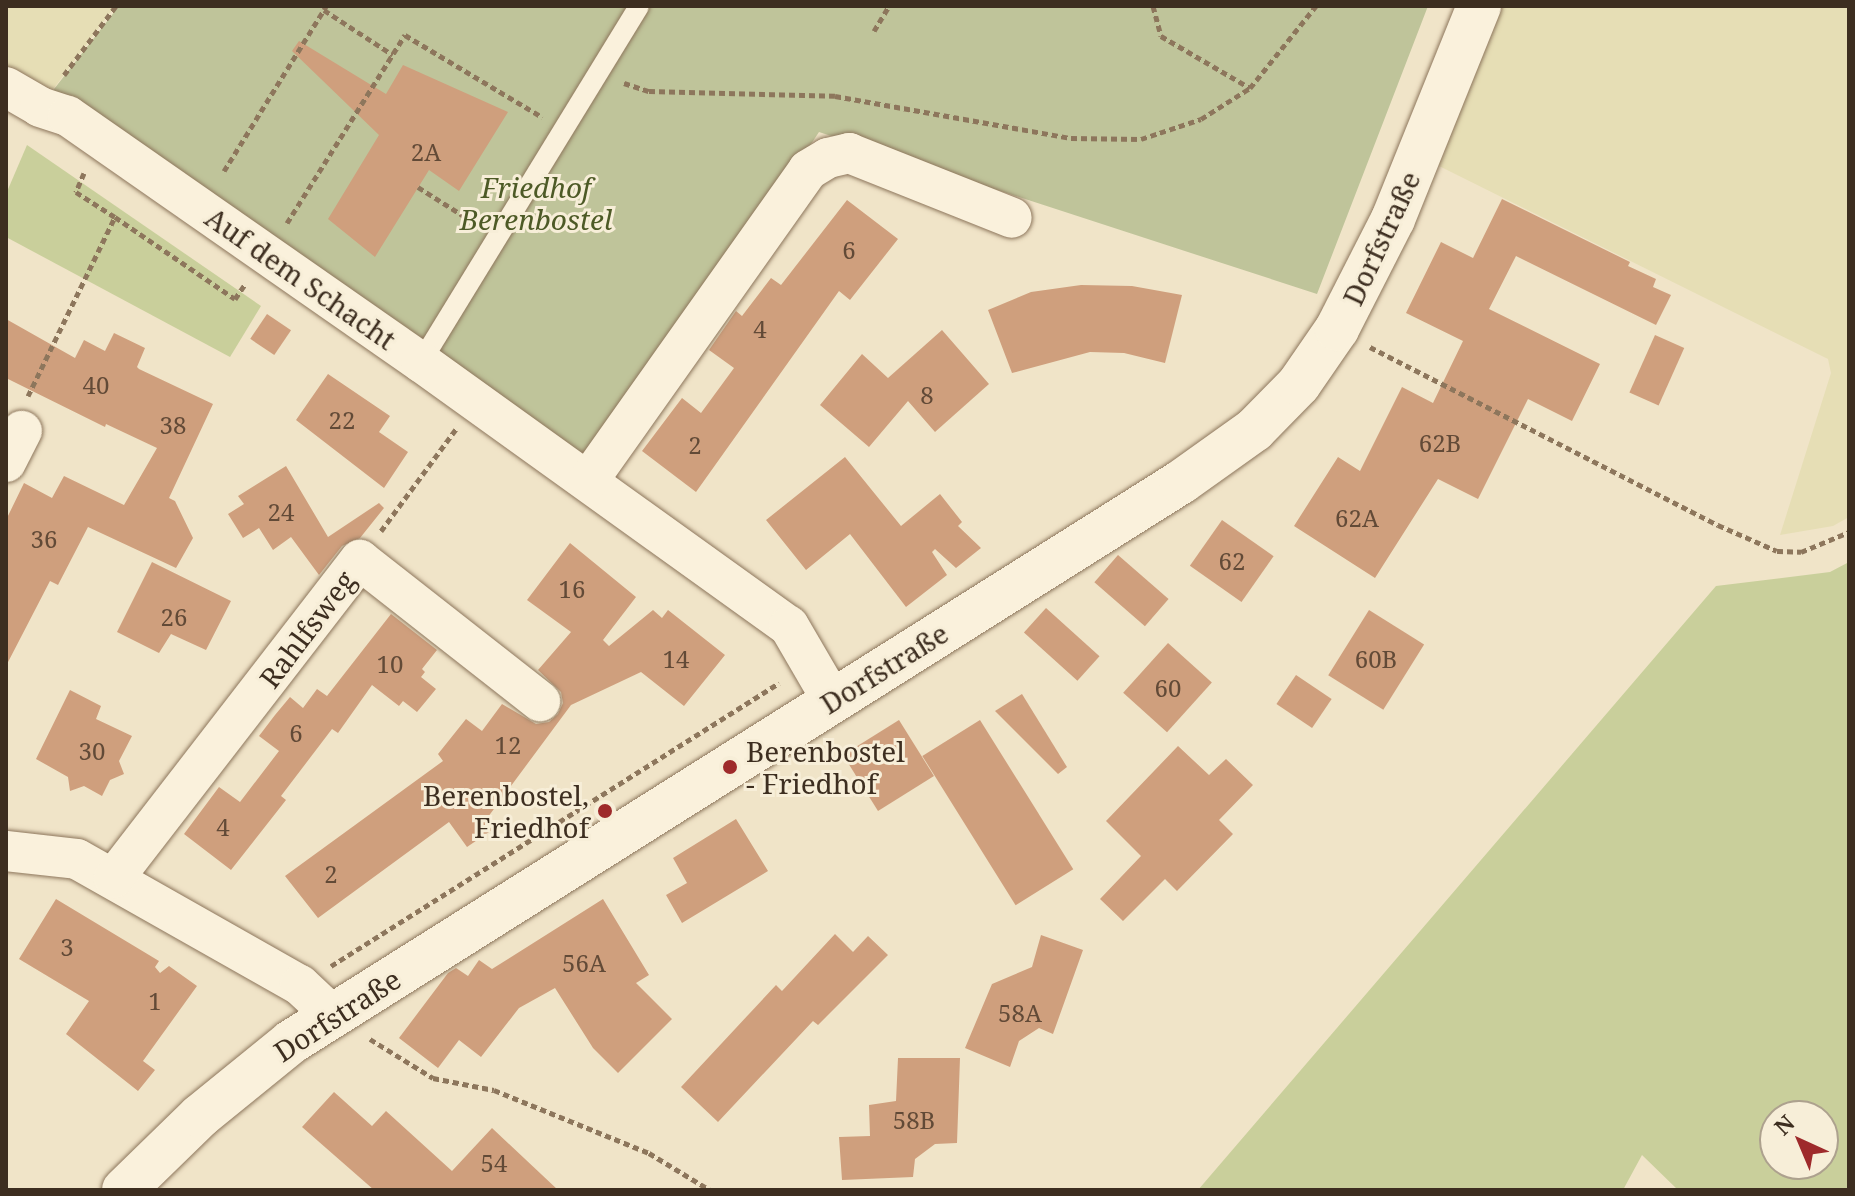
<!DOCTYPE html>
<html>
<head>
<meta charset="utf-8">
<style>
	body { margin:0 }
	#map { position:relative; width:1855px; height:1196px; overflow:hidden; background:#f0e4c8; font-family:"Noto Serif",serif }
	div>[style] { position:absolute }
	.farmland>* { inset:0; background:#e6deb5 }
	.green>* { inset:0; background:#c9cf9b }
	.cemetery>* { inset:0; background:#bfc49a }
	.building>* { inset:0; background:#cf9f7d; transform-origin:0 0 }
	.path>* { height:5px; margin-top:-2.5px; transform-origin:0; background:repeating-linear-gradient(90deg,#8d765c 0 6px,transparent 0 10px) }
	.roads { filter:drop-shadow(0 0 2px #8d765c) drop-shadow(0 0 2px #8d765c) }
	.lane>* { height:20px; margin:-10px; padding:0 10px; transform-origin:10px; border-radius:10px; background:#faf1dc }
	.street>* { height:40px; margin:-20px; padding:0 20px; transform-origin:20px; border-radius:20px; background:#faf1dc }
	.secondary>* { height:44px; margin:-22px; padding:0 22px; transform-origin:22px; border-radius:22px; background:#faf1dc }
	.dots>* { width:22px; height:22px; translate:-50% -50%; box-sizing:border-box; border:4px solid #f7eed8; border-radius:50% }
	span { translate:-50% -50%; white-space:nowrap; text-align:center; line-height:1.15; -webkit-text-stroke:6px #f7eed8; paint-order:stroke }
	.number-label { font-size:24px; color:#624a37 }
	.number-label span { -webkit-text-stroke-width:0 }
	.park-label { font-size:28px; color:#4d5a26; font-style:italic }
	.street-label { font-size:28px; color:#3d2e20 }
	.poi-label { font-size:28px; color:#3d2e20 }
	.left { translate:0 -50%; text-align:left }
	.right { translate:-100% -50%; text-align:right }
	.frame { position:absolute; inset:0; border:8px solid #3d2e20; pointer-events:none }
	.north { position:absolute; left:1759px; top:1100px; width:80px; height:80px; box-sizing:border-box; background:#f7eed8; border:2px solid #ada18e; border-radius:50%; rotate:316deg; font-size:22px; font-weight:700; line-height:32px; text-align:center; color:#3d2e20 }
	.north::after { content:''; display:block; margin:auto; width:28px; height:36px; background:#9e2a2b; clip-path:polygon(50% 0,100% 100%,50% 72%,0 100%) }
</style>
</head>
<body>
<div id="map">
	<div class="farmland">
		<i style="clip-path:polygon(6px 6px,115px 6px,40px 107px,6px 87px)"></i>
		<i style="clip-path:polygon(1499px 6px,1849px 6px,1849px 517px,1833px 526px,1780px 535px,1831px 373px,1828px 359px,1435px 164px)"></i>
	</div>
	<div class="green">
		<i style="clip-path:polygon(27px 145px,261px 306px,230px 357px,6px 237px,6px 194px)"></i>
		<i style="clip-path:polygon(evenodd,1849px 562px,1849px 1190px,1678px 1190px,1642px 1155px,1623px 1190px,1198px 1190px,1716px 586px,1830px 572px,1849px 562px,1775px 1116px,1823px 1116px,1823px 1164px,1775px 1164px,1775px 1116px)"></i>
	</div>
	<div class="cemetery">
		<i style="clip-path:polygon(119px 6px,1428px 6px,1317px 294px,819px 132px,588px 481px,40px 107px)"></i>
	</div>
	<div class="building">
		<i style="clip-path:polygon(299px 41px,386px 94px,403px 65px,508px 112px,459px 191px,429px 170px,375px 257px,328px 219px,379px 135px,292px 51px)"></i>
		<i style="clip-path:polygon(1502px 199px,1630px 262px,1628px 266px,1656px 279px,1653px 287px,1671px 295px,1656px 325px,1516px 256px,1489px 309px,1600px 364px,1572px 421px,1528px 399px,1478px 499px,1438px 479px,1375px 578px,1294px 526px,1338px 457px,1360px 471px,1402px 387px,1433px 403px,1463px 341px,1406px 313px,1441px 242px,1473px 258px)"></i>
		<i style="clip-path:polygon(847px 200px,898px 239px,850px 300px,839px 291px,696px 492px,642px 451px,682px 398px,701px 413px,734px 368px,709px 350px,736px 311px,742px 316px,771px 278px,781px 285px)"></i>
		<i style="clip-path:polygon(1081px 285px,1132px 286px,1182px 295px,1165px 363px,1124px 353px,1090px 352px,1012px 373px,988px 310px,1031px 292px)"></i>
		<i style="left:267px;top:314px;width:29px;height:30px;rotate:34deg"></i>
		<i style="clip-path:polygon(6px 319px,75px 358px,84px 340px,105px 351px,114px 333px,145px 348px,137px 367px,139px 369px,213px 404px,169px 498px,175px 501px,193px 538px,176px 568px,88px 527px,58px 585px,50px 581px,6px 666px,6px 520px,24px 483px,52px 498px,64px 476px,124px 505px,157px 448px,106px 424px,105px 427px,6px 378px)"></i>
		<i style="clip-path:polygon(942px 330px,989px 384px,935px 432px,908px 401px,869px 447px,820px 405px,862px 354px,888px 378px)"></i>
		<i style="left:1655px;top:335px;width:32px;height:63px;rotate:24deg"></i>
		<i style="clip-path:polygon(328px 374px,390px 416px,379px 432px,408px 452px,384px 488px,296px 420px)"></i>
		<i style="clip-path:polygon(845px 457px,901px 526px,940px 494px,962px 522px,958px 526px,981px 548px,956px 568px,935px 549px,932px 552px,947px 575px,906px 607px,850px 534px,806px 570px,766px 520px)"></i>
		<i style="clip-path:polygon(286px 466px,328px 537px,379px 503px,384px 508px,360px 538px,342px 546px,319px 575px,291px 537px,273px 550px,259px 528px,243px 538px,228px 514px,244px 504px,238px 496px)"></i>
		<i style="left:1222px;top:520px;width:63px;height:56px;rotate:35deg"></i>
		<i style="clip-path:polygon(570px 543px,636px 597px,603px 640px,609px 646px,653px 610px,662px 618px,668px 610px,725px 655px,684px 706px,641px 672px,571px 705px,485px 821px,492px 830px,467px 847px,449px 822px,318px 918px,285px 876px,443px 761px,438px 754px,466px 719px,482px 731px,502px 704px,536px 724px,549px 722px,558px 714px,563px 703px,561px 692px,538px 670px,571px 632px,527px 600px)"></i>
		<i style="left:1118px;top:555px;width:67px;height:36px;rotate:41deg"></i>
		<i style="clip-path:polygon(152px 562px,231px 601px,206px 650px,171px 634px,159px 653px,117px 632px)"></i>
		<i style="left:1046px;top:608px;width:72px;height:33px;rotate:42deg"></i>
		<i style="left:1369px;top:610px;width:65px;height:77px;rotate:32deg"></i>
		<i style="clip-path:polygon(391px 614px,437px 650px,422px 669px,425px 672px,421px 677px,436px 689px,417px 712px,403px 701px,399px 706px,372px 685px,338px 733px,332px 729px,281px 796px,286px 800px,231px 870px,184px 834px,219px 787px,240px 802px,279px 751px,259px 736px,275px 715px,290px 697px,303px 708px,317px 689px,327px 696px)"></i>
		<i style="left:1168px;top:643px;width:59px;height:67px;rotate:42deg"></i>
		<i style="left:1296px;top:675px;width:43px;height:35px;rotate:34deg"></i>
		<i style="clip-path:polygon(70px 690px,101px 706px,96px 719px,132px 736px,119px 761px,124px 774px,110px 780px,102px 796px,84px 786px,70px 791px,68px 777px,36px 759px)"></i>
		<i style="clip-path:polygon(1022px 694px,1067px 767px,1058px 774px,995px 711px)"></i>
		<i style="left:899px;top:720px;width:66px;height:66px;rotate:58deg"></i>
		<i style="left:980px;top:720px;width:176px;height:68px;rotate:58deg"></i>
		<i style="clip-path:polygon(1178px 746px,1209px 775px,1226px 759px,1253px 785px,1219px 820px,1233px 834px,1177px 891px,1165px 879px,1123px 921px,1100px 899px,1141px 856px,1106px 821px)"></i>
		<i style="clip-path:polygon(736px 819px,768px 871px,682px 923px,666px 895px,687px 883px,673px 858px)"></i>
		<i style="clip-path:polygon(56px 899px,159px 961px,155px 967px,160px 973px,169px 966px,197px 986px,143px 1061px,155px 1070px,138px 1091px,66px 1034px,89px 1001px,19px 959px)"></i>
		<i style="clip-path:polygon(603px 899px,649px 975px,636px 983px,672px 1019px,618px 1073px,593px 1048px,555px 988px,519px 1008px,481px 1057px,459px 1040px,438px 1068px,399px 1038px,448px 973px,456px 968px,468px 976px,479px 960px,492px 969px)"></i>
		<i style="clip-path:polygon(835px 934px,853px 952px,868px 936px,888px 955px,818px 1025px,813px 1021px,718px 1122px,681px 1087px,776px 985px,782px 991px)"></i>
		<i style="clip-path:polygon(1041px 935px,1083px 950px,1053px 1034px,1039px 1028px,1019px 1041px,1010px 1067px,965px 1048px,992px 984px,1032px 967px)"></i>
		<i style="clip-path:polygon(898px 1058px,960px 1058px,957px 1143px,935px 1144px,915px 1159px,913px 1177px,842px 1180px,839px 1137px,870px 1136px,869px 1105px,896px 1101px)"></i>
		<i style="clip-path:polygon(334px 1092px,372px 1126px,386px 1111px,452px 1171px,492px 1128px,558px 1190px,374px 1190px,302px 1127px)"></i>
	</div>
	<div class="path">
		<i style="left:326px;top:6px;width:4px;rotate:117deg"></i>
		<i style="left:324px;top:10px;width:82px;rotate:33.1deg"></i>
		<i style="left:1153px;top:6px;width:31px;rotate:75deg"></i>
		<i style="left:1161px;top:36px;width:103px;rotate:30.3deg"></i>
		<i style="left:1250px;top:88px;width:105px;rotate:-51.2deg"></i>
		<i style="left:874px;top:31px;width:29px;rotate:-59deg"></i>
		<i style="left:64px;top:75px;width:86px;rotate:-53deg"></i>
		<i style="left:624px;top:83px;width:26px;rotate:18deg"></i>
		<i style="left:649px;top:91px;width:186px;rotate:1.5deg"></i>
		<i style="left:835px;top:96px;width:240px;rotate:10.1deg"></i>
		<i style="left:1071px;top:138px;width:70px;rotate:0.8deg"></i>
		<i style="left:1141px;top:139px;width:63px;rotate:-18.4deg"></i>
		<i style="left:1201px;top:119px;width:58px;rotate:-32.3deg"></i>
		<i style="left:224px;top:171px;width:190px;rotate:-58.2deg"></i>
		<i style="left:84px;top:173px;width:21px;rotate:113deg"></i>
		<i style="left:76px;top:192px;width:46px;rotate:32.7deg"></i>
		<i style="left:418px;top:187px;width:67px;rotate:32.3deg"></i>
		<i style="left:287px;top:223px;width:222px;rotate:-57.9deg"></i>
		<i style="left:405px;top:35px;width:160px;rotate:30.9deg"></i>
		<i style="left:1370px;top:347px;width:391px;rotate:27.1deg"></i>
		<i style="left:1718px;top:525px;width:64px;rotate:23.8deg"></i>
		<i style="left:1777px;top:551px;width:24px;rotate:2deg"></i>
		<i style="left:1801px;top:552px;width:52px;rotate:-22.6deg"></i>
		<i style="left:28px;top:396px;width:199px;rotate:-64.1deg"></i>
		<i style="left:115px;top:217px;width:145px;rotate:34.3deg"></i>
		<i style="left:235px;top:299px;width:18px;rotate:-56deg"></i>
		<i style="left:381px;top:531px;width:127px;rotate:-53.7deg"></i>
		<i style="left:331px;top:966px;width:530px;rotate:-32.28deg"></i>
		<i style="left:370px;top:1039px;width:74px;rotate:31.8deg"></i>
		<i style="left:433px;top:1078px;width:62px;rotate:11.1deg"></i>
		<i style="left:494px;top:1090px;width:167px;rotate:22.1deg"></i>
		<i style="left:649px;top:1153px;width:71px;rotate:31.2deg"></i>
	</div>
	<div class="roads">
		<div class="lane">
			<i style="left:421px;top:362px;width:417px;rotate:-58.5deg"></i>
		</div>
		<div class="street">
			<i style="left:6px;top:87px;width:39px;rotate:30deg"></i>
			<i style="left:40px;top:107px;width:29px;rotate:18deg"></i>
			<i style="left:68px;top:116px;width:430px;rotate:34.9deg"></i>
			<i style="left:421px;top:362px;width:453px;rotate:35.7deg"></i>
			<i style="left:789px;top:626px;width:86px;rotate:59.8deg"></i>
			<i style="left:6px;top:462px;width:35px;rotate:-63deg"></i>
			<i style="left:588px;top:481px;width:381px;rotate:-54.7deg"></i>
			<i style="left:808px;top:170px;width:23px;rotate:-31deg"></i>
			<i style="left:828px;top:158px;width:22px;rotate:-13deg"></i>
			<i style="left:849px;top:153px;width:175px;rotate:21.7deg"></i>
			<i style="left:6px;top:851px;width:71px;rotate:6.4deg"></i>
			<i style="left:77px;top:859px;width:256px;rotate:29.5deg"></i>
			<i style="left:300px;top:985px;width:45px;rotate:43.2deg"></i>
			<i style="left:114px;top:878px;width:402px;rotate:-52.3deg"></i>
			<i style="left:360px;top:560px;width:229px;rotate:38.1deg"></i>
		</div>
		<div class="secondary">
			<i style="left:124px;top:1190px;width:106px;rotate:-44.2deg"></i>
			<i style="left:200px;top:1116px;width:117px;rotate:-39.1deg"></i>
			<i style="left:291px;top:1042px;width:1052px;rotate:-32.18deg"></i>
			<i style="left:1181px;top:482px;width:90px;rotate:-35.5deg"></i>
			<i style="left:1254px;top:430px;width:64px;rotate:-45.6deg"></i>
			<i style="left:1299px;top:384px;width:67px;rotate:-55.4deg"></i>
			<i style="left:1337px;top:329px;width:123px;rotate:-63deg"></i>
			<i style="left:1393px;top:219px;width:230px;rotate:-68deg"></i>
		</div>
	</div>
	<div class="dots">
		<i style="left:730px;top:767px;background:#9e2a2b"></i>
		<i style="left:605px;top:811px;background:#9e2a2b"></i>
	</div>
	<div class="number-label">
		<span style="left:426px;top:152px">2A</span>
		<span style="left:849px;top:250px">6</span>
		<span style="left:760px;top:329px">4</span>
		<span style="left:96px;top:385px">40</span>
		<span style="left:927px;top:395px">8</span>
		<span style="left:342px;top:420px">22</span>
		<span style="left:173px;top:425px">38</span>
		<span style="left:1440px;top:443px">62B</span>
		<span style="left:695px;top:445px">2</span>
		<span style="left:281px;top:512px">24</span>
		<span style="left:1357px;top:518px">62A</span>
		<span style="left:44px;top:539px">36</span>
		<span style="left:1232px;top:561px">62</span>
		<span style="left:572px;top:589px">16</span>
		<span style="left:174px;top:617px">26</span>
		<span style="left:676px;top:659px">14</span>
		<span style="left:1376px;top:659px">60B</span>
		<span style="left:390px;top:664px">10</span>
		<span style="left:1168px;top:688px">60</span>
		<span style="left:296px;top:733px">6</span>
		<span style="left:508px;top:745px">12</span>
		<span style="left:92px;top:751px">30</span>
		<span style="left:223px;top:827px">4</span>
		<span style="left:331px;top:874px">2</span>
		<span style="left:67px;top:947px">3</span>
		<span style="left:584px;top:963px">56A</span>
		<span style="left:155px;top:1001px">1</span>
		<span style="left:1020px;top:1013px">58A</span>
		<span style="left:914px;top:1120px">58B</span>
		<span style="left:494px;top:1163px">54</span>
	</div>
	<div class="park-label">
		<span style="left:536px;top:203px">Friedhof<br>Berenbostel</span>
	</div>
	<div class="street-label">
		<span style="left:1381px;top:238px;rotate:-65deg">Dorfstraße</span>
		<span style="left:301px;top:278px;rotate:35deg">Auf dem Schacht</span>
		<span style="left:307px;top:629px;rotate:-53deg">Rahlfsweg</span>
		<span style="left:884px;top:668px;rotate:-32deg">Dorfstraße</span>
		<span style="left:337px;top:1015px;rotate:-33deg">Dorfstraße</span>
	</div>
	<div class="poi-label">
		<span class="left" style="left:746px;top:767px">Berenbostel<br>- Friedhof</span>
		<span class="right" style="left:589px;top:811px">Berenbostel,<br>Friedhof</span>
	</div>
	<div class="frame"></div>
	<div class="north">N</div>
</div>
</body>
</html>
